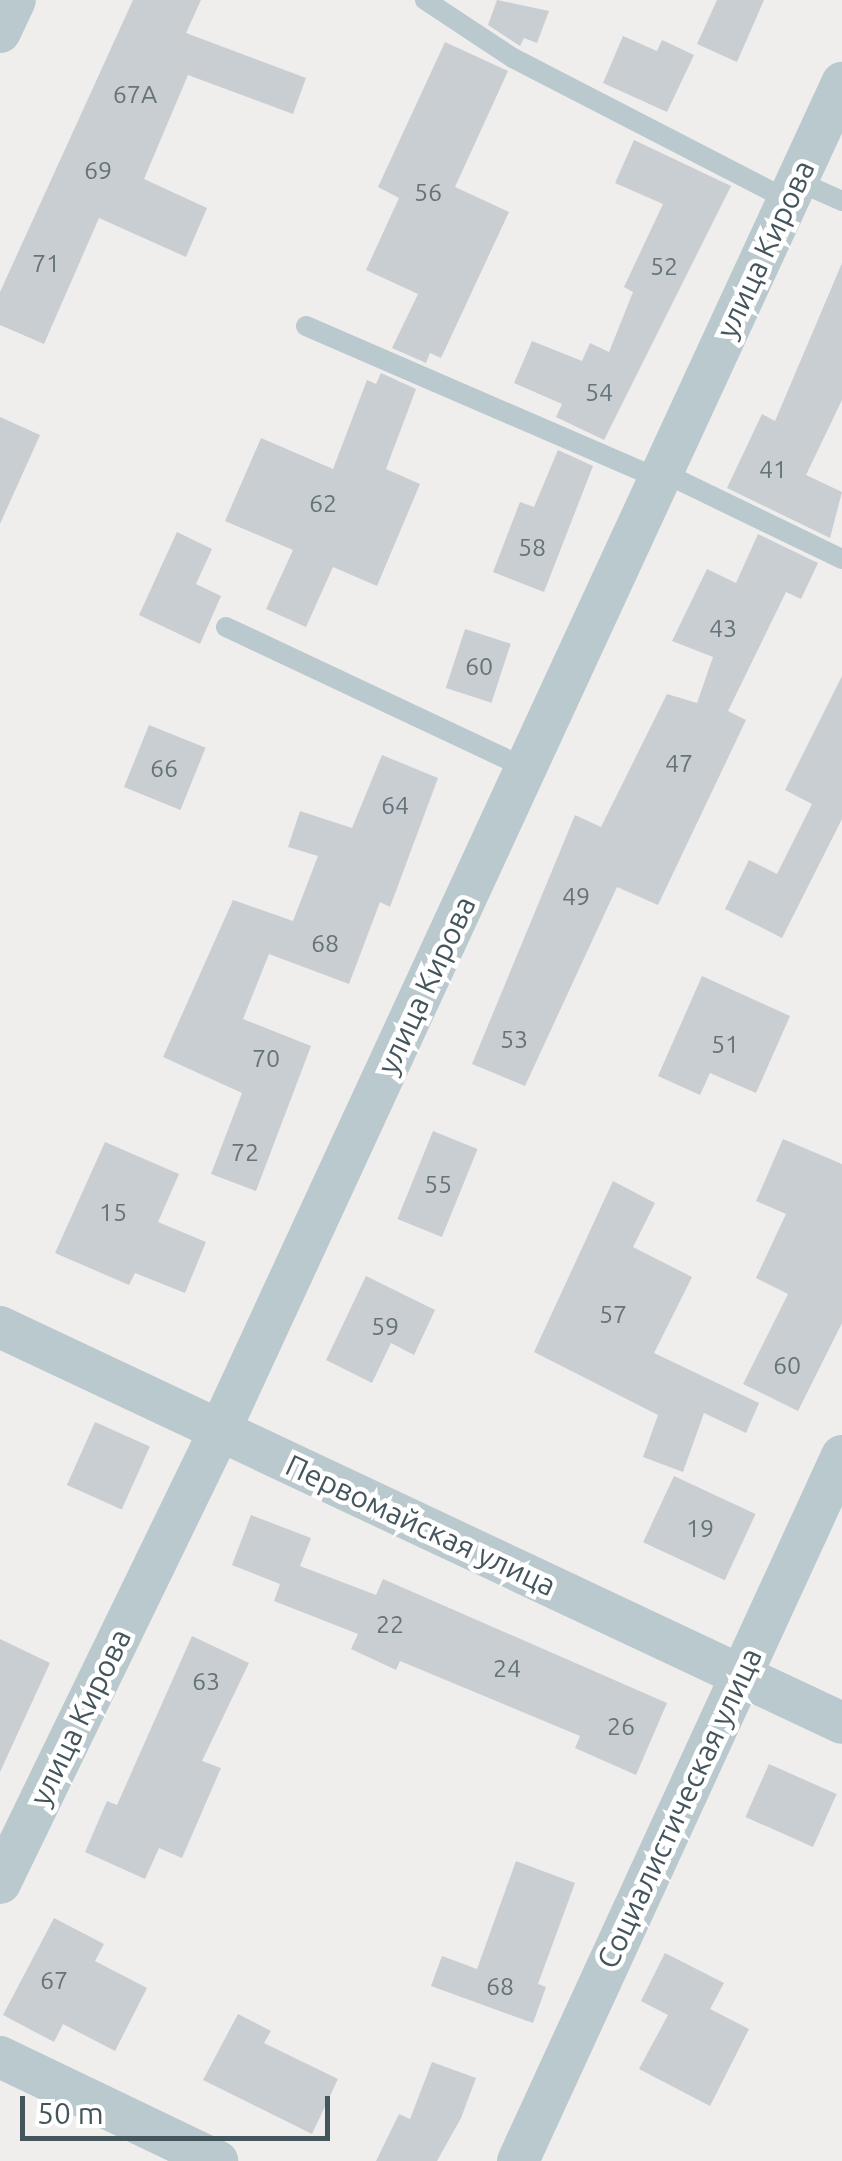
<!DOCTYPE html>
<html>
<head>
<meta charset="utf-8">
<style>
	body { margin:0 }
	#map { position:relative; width:842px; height:2161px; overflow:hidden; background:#f0eded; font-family:Ubuntu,sans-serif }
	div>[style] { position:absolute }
	.building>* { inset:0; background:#c9ced3; transform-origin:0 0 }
	.service>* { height:20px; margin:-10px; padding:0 10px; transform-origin:10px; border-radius:10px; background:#bac9ce }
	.minor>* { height:42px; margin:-21px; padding:0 21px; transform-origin:21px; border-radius:21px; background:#bac9ce }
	span { translate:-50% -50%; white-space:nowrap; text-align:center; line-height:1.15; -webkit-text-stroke:9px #fff; paint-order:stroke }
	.number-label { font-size:25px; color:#65737a }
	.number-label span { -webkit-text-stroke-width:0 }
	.street-label { font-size:30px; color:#44555c }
	.scale { position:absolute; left:20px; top:2096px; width:310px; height:45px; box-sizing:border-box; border:5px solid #44555c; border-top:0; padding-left:12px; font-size:30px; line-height:35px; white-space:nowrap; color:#44555c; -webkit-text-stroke:8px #fff; paint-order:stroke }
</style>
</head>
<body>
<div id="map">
	<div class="building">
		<i style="clip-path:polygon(133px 0,201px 0,186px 33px,306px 78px,293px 114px,188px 75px,144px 179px,207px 208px,186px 257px,99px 218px,44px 344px,0 325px,0 292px)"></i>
		<i style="clip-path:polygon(497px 0,549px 11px,537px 43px,524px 38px,520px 46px,488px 25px)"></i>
		<i style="clip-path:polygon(717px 0,764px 0,737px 62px,697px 44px)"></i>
		<i style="clip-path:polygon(623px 36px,657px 51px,662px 40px,694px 55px,667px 112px,603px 83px)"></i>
		<i style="clip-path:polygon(445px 42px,508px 71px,455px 187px,509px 212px,441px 358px,430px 353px,426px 363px,392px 348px,418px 294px,366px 270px,399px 198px,378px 187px)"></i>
		<i style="clip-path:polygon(634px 140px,731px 186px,604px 440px,556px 417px,562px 404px,514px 383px,532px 341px,582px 361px,590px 343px,609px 352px,633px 292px,624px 287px,663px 204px,615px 183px)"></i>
		<i style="clip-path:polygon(842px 263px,842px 400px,806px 475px,842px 492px,830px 538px,727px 488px,762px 414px,775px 421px)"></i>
		<i style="clip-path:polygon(381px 373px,416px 389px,386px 469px,420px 484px,377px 586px,333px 567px,306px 627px,266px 609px,293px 550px,225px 521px,261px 438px,333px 469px,367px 380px,376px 384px)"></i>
		<i style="clip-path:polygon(0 417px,40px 435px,0 524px)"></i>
		<i style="clip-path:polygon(558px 450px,593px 466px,544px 592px,493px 572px,520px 502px,534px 507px)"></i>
		<i style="clip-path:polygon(177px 532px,212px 549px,196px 584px,221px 596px,200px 644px,139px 615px)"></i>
		<i style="clip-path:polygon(758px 534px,818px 563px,801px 599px,786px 592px,728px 711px,746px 720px,658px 905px,617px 887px,525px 1086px,472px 1064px,575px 815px,601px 827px,667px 694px,697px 703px,713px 657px,672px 641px,707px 569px,736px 583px)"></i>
		<i style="left:465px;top:629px;width:48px;height:62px;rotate:18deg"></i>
		<i style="clip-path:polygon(842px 676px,842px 819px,782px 938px,725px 909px,749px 860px,777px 874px,812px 804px,785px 790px)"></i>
		<i style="left:149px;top:725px;width:61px;height:67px;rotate:22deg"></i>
		<i style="clip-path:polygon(382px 755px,438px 778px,390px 907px,380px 902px,349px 984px,269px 954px,243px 1019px,311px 1046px,256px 1191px,211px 1174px,242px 1093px,163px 1057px,233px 900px,293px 921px,318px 856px,288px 847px,300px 811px,352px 828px)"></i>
		<i style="clip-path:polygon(702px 976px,790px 1016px,756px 1093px,710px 1073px,700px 1095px,658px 1076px)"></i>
		<i style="left:433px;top:1131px;width:48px;height:95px;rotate:22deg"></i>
		<i style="clip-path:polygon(783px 1139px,842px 1164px,842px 1323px,798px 1411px,743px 1384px,788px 1294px,756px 1278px,786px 1214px,756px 1201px)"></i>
		<i style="clip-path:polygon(105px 1142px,179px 1174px,158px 1222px,206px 1242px,185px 1293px,135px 1273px,129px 1285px,55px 1253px)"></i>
		<i style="clip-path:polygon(613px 1181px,655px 1203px,633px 1247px,692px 1277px,654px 1353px,759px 1403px,746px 1433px,704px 1413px,683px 1472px,643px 1457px,658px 1415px,534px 1352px)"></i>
		<i style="clip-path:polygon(366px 1276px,435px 1310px,414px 1355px,391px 1343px,372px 1383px,326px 1360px)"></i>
		<i style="left:95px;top:1422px;width:60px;height:69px;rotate:24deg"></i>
		<i style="left:674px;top:1476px;width:90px;height:73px;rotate:25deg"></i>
		<i style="clip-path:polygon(251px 1515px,311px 1538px,300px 1566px,376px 1595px,383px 1579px,667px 1703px,636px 1775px,575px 1748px,580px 1736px,400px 1661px,396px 1670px,351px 1649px,358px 1634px,274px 1601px,280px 1584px,232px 1565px)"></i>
		<i style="clip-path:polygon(192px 1636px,249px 1663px,202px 1761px,221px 1768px,182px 1858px,159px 1848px,145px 1879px,85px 1852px,107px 1801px,117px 1805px)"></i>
		<i style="clip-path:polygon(0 1639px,50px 1663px,0 1772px)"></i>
		<i style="left:769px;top:1764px;width:74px;height:58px;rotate:24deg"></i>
		<i style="clip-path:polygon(516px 1861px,575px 1883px,538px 1984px,546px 1987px,533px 2023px,431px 1986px,442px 1956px,477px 1969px)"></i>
		<i style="clip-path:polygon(54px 1918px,104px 1944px,95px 1961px,147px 1988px,115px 2051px,63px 2024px,54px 2042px,3px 2015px)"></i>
		<i style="clip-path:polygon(665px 1953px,724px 1983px,710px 2009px,749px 2029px,710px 2106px,639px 2069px,668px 2015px,641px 2001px)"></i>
		<i style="clip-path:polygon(238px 2014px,271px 2031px,264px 2043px,338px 2079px,312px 2134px,203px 2080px)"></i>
		<i style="clip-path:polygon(432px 2062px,476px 2078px,461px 2118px,437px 2161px,376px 2161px,399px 2114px,410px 2119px)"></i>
	</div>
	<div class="service">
		<i style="left:425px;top:0;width:105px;rotate:33.4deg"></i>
		<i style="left:513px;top:58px;width:309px;rotate:27.3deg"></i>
		<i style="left:797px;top:181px;width:49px;rotate:24deg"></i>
		<i style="left:306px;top:326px;width:385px;rotate:23.4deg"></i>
		<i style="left:662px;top:472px;width:200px;rotate:25.8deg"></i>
		<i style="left:226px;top:627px;width:331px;rotate:25.2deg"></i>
	</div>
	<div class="minor">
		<i style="left:0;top:32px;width:35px;rotate:-65deg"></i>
		<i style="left:0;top:1327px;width:930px;rotate:25.19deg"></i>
		<i style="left:0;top:1883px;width:504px;rotate:-64.1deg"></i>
		<i style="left:220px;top:1430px;width:1484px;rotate:-65.21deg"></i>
		<i style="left:0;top:2057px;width:241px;rotate:25.6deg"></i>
		<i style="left:518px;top:2161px;width:776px;rotate:-65.32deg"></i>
	</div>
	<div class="number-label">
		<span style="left:135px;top:94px">67А</span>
		<span style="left:98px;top:170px">69</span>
		<span style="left:428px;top:192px">56</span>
		<span style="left:46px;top:263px">71</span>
		<span style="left:664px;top:266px">52</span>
		<span style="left:599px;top:392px">54</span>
		<span style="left:773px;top:469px">41</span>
		<span style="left:323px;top:503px">62</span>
		<span style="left:532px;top:547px">58</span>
		<span style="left:723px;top:628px">43</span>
		<span style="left:479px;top:666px">60</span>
		<span style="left:679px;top:763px">47</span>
		<span style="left:164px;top:768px">66</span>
		<span style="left:395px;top:805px">64</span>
		<span style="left:576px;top:896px">49</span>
		<span style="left:325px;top:943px">68</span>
		<span style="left:514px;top:1039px">53</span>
		<span style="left:725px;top:1044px">51</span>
		<span style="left:266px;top:1058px">70</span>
		<span style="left:245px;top:1152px">72</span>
		<span style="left:438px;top:1184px">55</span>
		<span style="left:113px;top:1212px">15</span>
		<span style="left:613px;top:1314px">57</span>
		<span style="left:385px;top:1326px">59</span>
		<span style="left:787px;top:1365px">60</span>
		<span style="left:700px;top:1528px">19</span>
		<span style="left:390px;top:1624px">22</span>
		<span style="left:507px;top:1668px">24</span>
		<span style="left:206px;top:1681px">63</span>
		<span style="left:621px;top:1726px">26</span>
		<span style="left:54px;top:1980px">67</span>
		<span style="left:500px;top:1986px">68</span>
	</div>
	<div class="street-label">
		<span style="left:765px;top:249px;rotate:-65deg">улица Кирова</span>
		<span style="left:426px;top:985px;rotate:-65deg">улица Кирова</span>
		<span style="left:421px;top:1525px;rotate:25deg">Первомайская улица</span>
		<span style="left:80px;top:1717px;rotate:-64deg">улица Кирова</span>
		<span style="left:679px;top:1808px;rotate:-65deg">Социалистическая улица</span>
	</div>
	<div class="scale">50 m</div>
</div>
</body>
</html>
